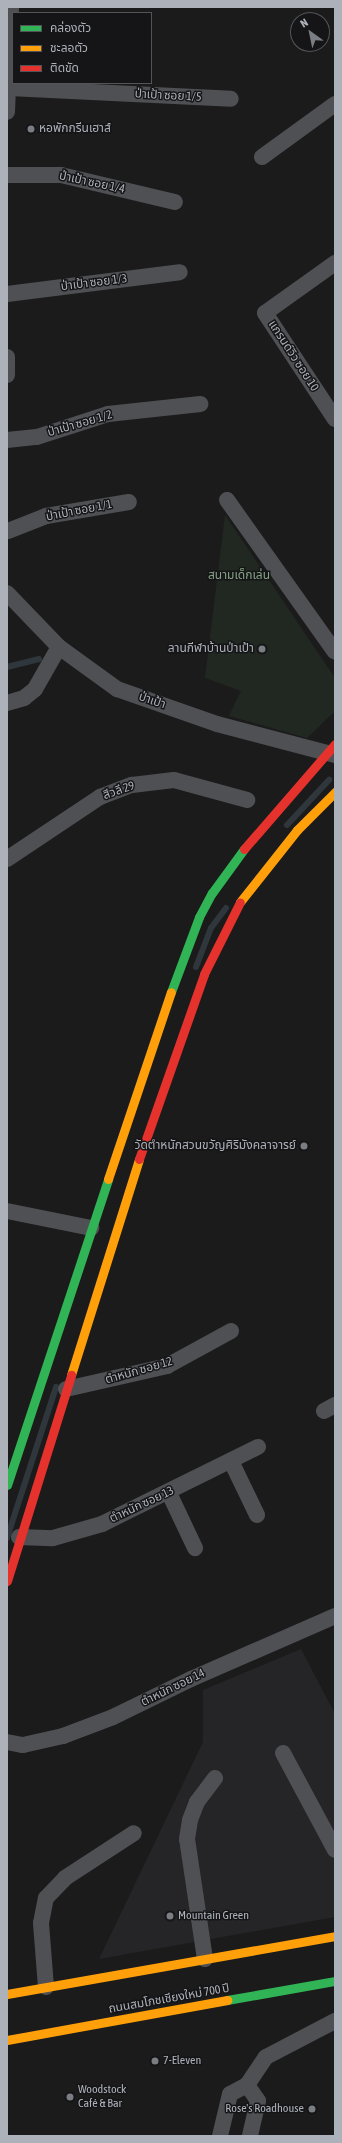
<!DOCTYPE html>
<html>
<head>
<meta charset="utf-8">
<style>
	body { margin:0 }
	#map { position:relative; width:342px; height:2143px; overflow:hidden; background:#1b1b1b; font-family:"Asap Condensed","Noto Sans Thai",sans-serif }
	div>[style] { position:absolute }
	.built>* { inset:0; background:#252527 }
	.green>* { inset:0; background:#212822 }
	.stream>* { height:6px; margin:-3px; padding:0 3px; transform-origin:3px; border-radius:3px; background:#2f363c }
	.street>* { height:16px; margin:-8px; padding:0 8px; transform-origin:8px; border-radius:8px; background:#4f5054 }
	.fast>* { height:9px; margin:-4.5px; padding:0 4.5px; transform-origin:4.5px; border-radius:4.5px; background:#30b455 }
	.slow>* { height:9px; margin:-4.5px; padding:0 4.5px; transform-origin:4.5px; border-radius:4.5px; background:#ff9f0a }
	.jam>* { height:9px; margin:-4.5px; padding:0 4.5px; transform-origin:4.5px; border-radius:4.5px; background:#e5322d }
	.dots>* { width:11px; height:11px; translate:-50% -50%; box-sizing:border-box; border:2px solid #151517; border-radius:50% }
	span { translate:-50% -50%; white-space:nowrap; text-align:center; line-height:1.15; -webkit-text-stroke:3px #151517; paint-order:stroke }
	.street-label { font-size:12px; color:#adb2ba }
	.poi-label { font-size:12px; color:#adb2ba }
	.left { translate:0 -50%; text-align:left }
	.right { translate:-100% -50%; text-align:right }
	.park-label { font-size:12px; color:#86a487 }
	.frame { position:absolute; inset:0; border:8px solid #adb2ba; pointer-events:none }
	.legend { position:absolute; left:12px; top:12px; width:140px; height:72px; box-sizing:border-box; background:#151517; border:1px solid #525458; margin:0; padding:5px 7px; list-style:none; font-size:12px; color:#adb2ba }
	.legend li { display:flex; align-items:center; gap:8px; height:20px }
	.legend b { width:20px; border:1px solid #525458 }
	.north { position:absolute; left:290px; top:12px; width:40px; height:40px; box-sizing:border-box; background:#151517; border:1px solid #525458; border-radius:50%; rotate:327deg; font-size:11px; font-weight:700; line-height:16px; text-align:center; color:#adb2ba }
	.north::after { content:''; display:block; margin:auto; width:14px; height:18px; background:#7a7d82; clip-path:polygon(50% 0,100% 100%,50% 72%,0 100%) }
</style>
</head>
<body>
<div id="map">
	<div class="built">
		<i style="clip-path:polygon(301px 1649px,335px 1714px,335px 1917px,99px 1959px,203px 1742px,203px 1690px)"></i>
	</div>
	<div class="green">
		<i style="clip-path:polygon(225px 515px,335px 678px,335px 711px,307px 738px,229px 716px,241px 691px,205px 678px)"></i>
	</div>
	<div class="stream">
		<i style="left:7px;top:667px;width:33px;rotate:-14deg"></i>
		<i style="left:287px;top:825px;width:62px;rotate:-47deg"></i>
		<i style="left:196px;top:967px;width:42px;rotate:-69deg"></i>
		<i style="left:211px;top:928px;width:25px;rotate:-53deg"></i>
		<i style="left:7px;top:1538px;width:159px;rotate:-72deg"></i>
	</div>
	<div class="street">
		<i style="left:9px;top:88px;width:222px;rotate:2.8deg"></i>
		<i style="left:7px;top:112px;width:105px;rotate:-87.8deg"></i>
		<i style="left:262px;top:157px;width:90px;rotate:-36deg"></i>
		<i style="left:7px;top:175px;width:54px"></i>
		<i style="left:61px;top:175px;width:117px;rotate:13.3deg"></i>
		<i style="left:335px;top:263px;width:86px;rotate:144.5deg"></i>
		<i style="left:265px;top:313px;width:127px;rotate:56.6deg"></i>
		<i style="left:7px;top:294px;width:174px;rotate:-7.2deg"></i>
		<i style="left:7px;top:357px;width:18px;rotate:90deg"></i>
		<i style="left:7px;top:440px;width:30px;rotate:-6deg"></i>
		<i style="left:37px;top:437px;width:75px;rotate:-17.9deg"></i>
		<i style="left:108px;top:414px;width:93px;rotate:-6.2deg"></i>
		<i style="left:227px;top:500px;width:186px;rotate:54.6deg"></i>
		<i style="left:8px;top:531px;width:41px;rotate:-21.5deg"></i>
		<i style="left:46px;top:516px;width:84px;rotate:-9.6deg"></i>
		<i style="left:7px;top:593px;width:75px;rotate:46.1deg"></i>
		<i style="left:59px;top:647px;width:72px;rotate:35.9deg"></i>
		<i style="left:117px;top:689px;width:106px;rotate:19.3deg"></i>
		<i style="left:217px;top:724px;width:122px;rotate:14.7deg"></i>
		<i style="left:7px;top:703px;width:18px;rotate:-16deg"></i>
		<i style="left:24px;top:698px;width:14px;rotate:-39deg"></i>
		<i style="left:35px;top:689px;width:48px;rotate:-60.3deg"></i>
		<i style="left:7px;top:859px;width:112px;rotate:-33.7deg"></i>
		<i style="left:100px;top:797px;width:34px;rotate:-21deg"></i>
		<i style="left:132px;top:785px;width:42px;rotate:-6.8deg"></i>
		<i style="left:174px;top:780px;width:76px;rotate:15.3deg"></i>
		<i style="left:7px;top:1211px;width:86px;rotate:11.4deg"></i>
		<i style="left:66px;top:1389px;width:104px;rotate:-12.8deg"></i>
		<i style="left:167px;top:1366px;width:73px;rotate:-28.7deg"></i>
		<i style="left:324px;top:1411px;width:13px;rotate:-29deg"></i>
		<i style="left:231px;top:1461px;width:60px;rotate:64.3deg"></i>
		<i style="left:169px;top:1493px;width:61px;rotate:64.7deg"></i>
		<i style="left:19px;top:1537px;width:34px;rotate:2deg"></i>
		<i style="left:53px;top:1538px;width:51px;rotate:-15.9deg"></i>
		<i style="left:102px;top:1524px;width:174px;rotate:-26.3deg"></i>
		<i style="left:7px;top:1742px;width:16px;rotate:11deg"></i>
		<i style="left:23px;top:1745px;width:41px;rotate:-12.7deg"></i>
		<i style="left:63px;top:1736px;width:53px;rotate:-20.8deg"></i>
		<i style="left:113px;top:1717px;width:87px;rotate:-26deg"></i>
		<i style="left:191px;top:1679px;width:157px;rotate:-23.6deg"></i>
		<i style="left:283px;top:1753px;width:110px;rotate:61.8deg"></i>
		<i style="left:205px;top:1959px;width:121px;rotate:-98.5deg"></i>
		<i style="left:187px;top:1839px;width:19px;rotate:-81deg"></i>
		<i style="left:190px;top:1820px;width:19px;rotate:-69deg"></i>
		<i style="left:197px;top:1802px;width:30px;rotate:-53deg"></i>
		<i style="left:46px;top:1987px;width:64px;rotate:-94.5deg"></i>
		<i style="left:41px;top:1923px;width:25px;rotate:-79deg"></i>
		<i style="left:46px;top:1898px;width:28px;rotate:-46deg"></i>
		<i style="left:65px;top:1878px;width:82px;rotate:-33.1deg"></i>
		<i style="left:247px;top:2085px;width:34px;rotate:-56deg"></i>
		<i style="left:266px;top:2057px;width:78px;rotate:-27.6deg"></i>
		<i style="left:247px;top:2085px;width:19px;rotate:55deg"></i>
		<i style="left:258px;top:2101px;width:36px;rotate:103deg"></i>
		<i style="left:220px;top:2136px;width:43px;rotate:-76.6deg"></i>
		<i style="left:230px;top:2094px;width:19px;rotate:-28deg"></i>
	</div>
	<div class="fast">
		<i style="left:171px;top:992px;width:80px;rotate:-69.5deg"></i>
		<i style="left:199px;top:917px;width:27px;rotate:-62deg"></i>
		<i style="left:212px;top:893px;width:54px;rotate:-54deg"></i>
		<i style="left:7px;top:1485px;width:322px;rotate:-71.7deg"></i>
		<i style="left:227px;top:2000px;width:110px;rotate:-10deg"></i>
	</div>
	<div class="slow">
		<i style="left:240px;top:902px;width:92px;rotate:-51.6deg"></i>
		<i style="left:297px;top:830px;width:54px;rotate:-45deg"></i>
		<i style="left:108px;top:1179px;width:197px;rotate:-71.4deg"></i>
		<i style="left:71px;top:1375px;width:226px;rotate:-72.5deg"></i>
		<i style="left:7px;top:1994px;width:333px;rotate:-10deg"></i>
		<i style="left:7px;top:2040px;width:224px;rotate:-10.3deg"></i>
	</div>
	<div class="jam">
		<i style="left:244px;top:849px;width:139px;rotate:-49.1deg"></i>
		<i style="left:139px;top:1159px;width:196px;rotate:-70.6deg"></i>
		<i style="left:204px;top:974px;width:80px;rotate:-63.4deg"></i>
		<i style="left:7px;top:1581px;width:216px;rotate:-72.7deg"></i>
	</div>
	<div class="dots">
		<i style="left:31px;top:129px;background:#7a7d82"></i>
		<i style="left:262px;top:649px;background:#7a7d82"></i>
		<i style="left:304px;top:1146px;background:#7a7d82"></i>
		<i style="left:170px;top:1916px;background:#7a7d82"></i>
		<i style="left:155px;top:2061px;background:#7a7d82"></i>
		<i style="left:70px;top:2097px;background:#7a7d82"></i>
		<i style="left:312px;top:2109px;background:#7a7d82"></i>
	</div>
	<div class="street-label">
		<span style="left:168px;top:96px;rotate:3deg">ป่าเป้า ซอย 1/5</span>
		<span style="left:92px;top:183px;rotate:12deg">ป่าเป้า ซอย 1/4</span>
		<span style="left:94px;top:283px;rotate:-7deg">ป่าเป้า ซอย 1/3</span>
		<span style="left:293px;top:356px;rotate:57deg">แกรนด์วิว ซอย 10</span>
		<span style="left:80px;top:424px;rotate:-16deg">ป่าเป้า ซอย 1/2</span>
		<span style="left:79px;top:511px;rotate:-11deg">ป่าเป้า ซอย 1/1</span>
		<span style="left:152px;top:701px;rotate:19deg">ป่าเป้า</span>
		<span style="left:119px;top:791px;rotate:-19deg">สีวลี 29</span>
		<span style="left:139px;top:1371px;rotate:-16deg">ตำหนัก ซอย 12</span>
		<span style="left:142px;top:1505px;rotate:-25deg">ตำหนัก ซอย 13</span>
		<span style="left:173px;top:1688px;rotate:-26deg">ตำหนัก ซอย 14</span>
		<span style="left:169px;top:1999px;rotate:-10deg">ถนนสมโภชเชียงใหม่ 700 ปี</span>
	</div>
	<div class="poi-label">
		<span class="left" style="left:39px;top:129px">หอพักกรีนเฮาส์</span>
		<span class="right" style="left:254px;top:649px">ลานกีฬาบ้านป่าเป้า</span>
		<span class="right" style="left:296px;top:1146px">วัดตำหนักสวนขวัญศิริมังคลาจารย์</span>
		<span class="left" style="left:178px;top:1916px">Mountain Green</span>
		<span class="left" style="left:163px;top:2061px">7-Eleven</span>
		<span class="left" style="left:78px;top:2097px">Woodstock<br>Café &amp; Bar</span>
		<span class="right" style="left:304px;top:2109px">Rose's Roadhouse</span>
	</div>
	<div class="park-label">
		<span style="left:239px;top:576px">สนามเด็กเล่น</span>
	</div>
	<div class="frame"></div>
	<ul class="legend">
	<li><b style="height:5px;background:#30b455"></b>คล่องตัว</li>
	<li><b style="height:5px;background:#ff9f0a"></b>ชะลอตัว</li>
	<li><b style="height:5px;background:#e5322d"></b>ติดขัด</li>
	</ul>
	<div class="north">N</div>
</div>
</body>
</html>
